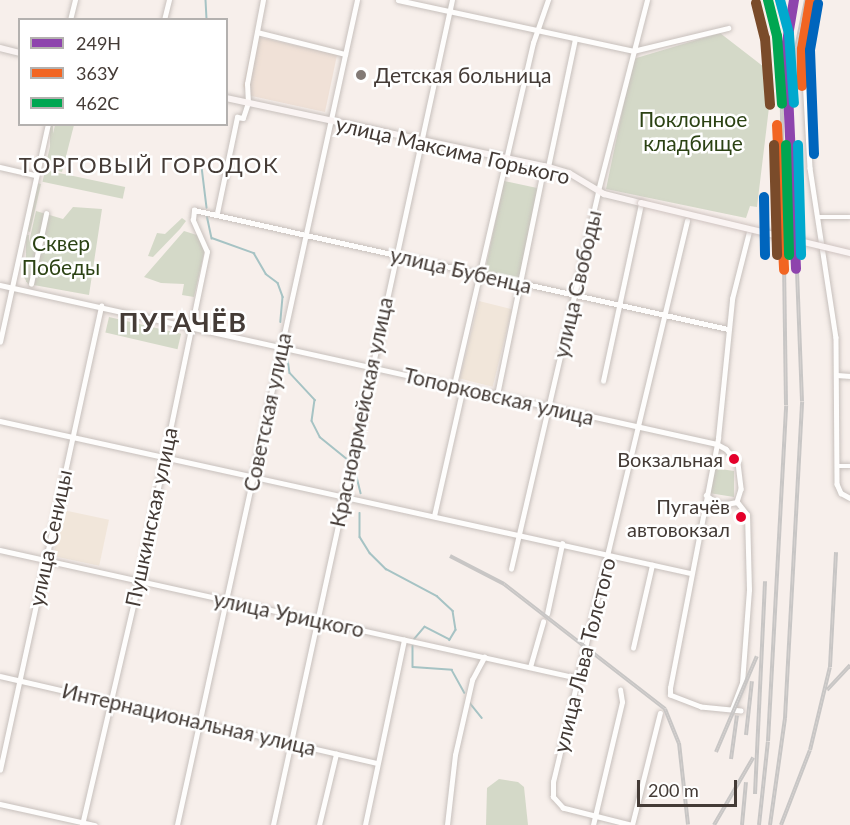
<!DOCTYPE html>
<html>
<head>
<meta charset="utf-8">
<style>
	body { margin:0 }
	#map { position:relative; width:850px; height:825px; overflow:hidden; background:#f7efeb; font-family:Lato,sans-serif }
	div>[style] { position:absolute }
	.commercial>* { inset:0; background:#f0e1d7 }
	.education>* { inset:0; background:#f1e6da; transform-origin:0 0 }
	.green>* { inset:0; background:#d4d9c8; transform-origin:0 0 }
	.stream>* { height:1.5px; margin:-0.75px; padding:0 0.75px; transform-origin:0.75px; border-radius:0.75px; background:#a6c3c4 }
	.roads { filter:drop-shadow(0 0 2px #c7c0bc) drop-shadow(0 0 2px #c7c0bc) }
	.minor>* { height:4.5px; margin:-2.25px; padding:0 2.25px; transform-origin:2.25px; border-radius:2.25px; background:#fefdfc }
	.major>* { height:6px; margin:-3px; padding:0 3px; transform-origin:3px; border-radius:3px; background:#faf4f3 }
	.rail>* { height:4px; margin-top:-2px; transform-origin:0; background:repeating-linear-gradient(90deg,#fff 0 4.5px,#c8c6c5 0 9px); box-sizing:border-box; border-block:2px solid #c8c6c5 }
	.bridges { filter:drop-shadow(0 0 2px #cec3c0) drop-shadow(0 0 2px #cec3c0) }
	.major-bridge>* { height:6px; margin:-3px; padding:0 3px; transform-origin:3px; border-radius:3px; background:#faf4f3 }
	.rail-1>* { height:10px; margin:-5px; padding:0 5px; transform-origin:5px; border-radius:5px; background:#8e44ad }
	.rail-2>* { height:10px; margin:-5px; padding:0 5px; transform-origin:5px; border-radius:5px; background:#f26522 }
	.rail-3>* { height:10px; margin:-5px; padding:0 5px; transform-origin:5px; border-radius:5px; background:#00a651 }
	.rail-4>* { height:10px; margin:-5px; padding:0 5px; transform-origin:5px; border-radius:5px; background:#7a4b2a }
	.rail-5>* { height:10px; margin:-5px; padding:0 5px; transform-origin:5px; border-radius:5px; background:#00a9ce }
	.rail-6>* { height:10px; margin:-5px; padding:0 5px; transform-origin:5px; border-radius:5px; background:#0065bd }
	.dots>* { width:16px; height:16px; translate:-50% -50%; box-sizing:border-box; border:3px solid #fff; border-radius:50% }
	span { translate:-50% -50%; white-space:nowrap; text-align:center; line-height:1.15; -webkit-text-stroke:5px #fff; paint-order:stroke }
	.bus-label { font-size:20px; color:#443b36 }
	.right { translate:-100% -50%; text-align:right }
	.poi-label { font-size:21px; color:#443b36 }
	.left { translate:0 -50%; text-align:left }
	.park-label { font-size:21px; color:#2b4213 }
	.street-label { font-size:21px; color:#443b36 }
	.neighbourhood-label { font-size:22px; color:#443b36; letter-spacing:1.5px }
	.district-label { font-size:27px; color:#443b36; font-weight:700; letter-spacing:1.5px }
	.legend { position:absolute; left:18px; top:18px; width:210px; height:108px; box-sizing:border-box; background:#fff; border:2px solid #b4b1af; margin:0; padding:8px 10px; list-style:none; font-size:18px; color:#443b36 }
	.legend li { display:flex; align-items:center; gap:12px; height:30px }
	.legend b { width:30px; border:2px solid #b4b1af }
	.scale { position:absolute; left:637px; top:780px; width:100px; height:27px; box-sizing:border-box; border:3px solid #443b36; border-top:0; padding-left:8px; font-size:18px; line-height:21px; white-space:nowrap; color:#443b36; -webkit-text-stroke:4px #fff; paint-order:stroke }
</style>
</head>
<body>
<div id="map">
	<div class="commercial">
		<i style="clip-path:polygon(254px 36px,337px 55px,325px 112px,247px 95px,243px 86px)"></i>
	</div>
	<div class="education">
		<i style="left:479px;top:301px;width:34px;height:80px;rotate:14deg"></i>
		<i style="left:63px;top:510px;width:47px;height:47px;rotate:12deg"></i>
	</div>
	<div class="green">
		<i style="clip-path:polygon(720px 33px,773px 74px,757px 207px,750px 206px,746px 218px,606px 189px,633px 59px)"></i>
		<i style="left:50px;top:125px;width:3px;height:43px"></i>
		<i style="clip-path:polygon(55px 125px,74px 125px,62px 172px,45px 168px)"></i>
		<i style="left:45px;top:170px;width:82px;height:12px;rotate:12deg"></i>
		<i style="left:504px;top:181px;width:35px;height:96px;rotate:12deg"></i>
		<i style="clip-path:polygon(37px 183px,41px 184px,30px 232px,27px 231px)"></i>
		<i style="clip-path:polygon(73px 207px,102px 209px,89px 295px,28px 284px,22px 274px,36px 211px,63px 219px)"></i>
		<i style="clip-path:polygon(182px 218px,186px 221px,180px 229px,153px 257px,148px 256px,157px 233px,165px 234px)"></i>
		<i style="clip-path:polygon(184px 231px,200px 236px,205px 249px,194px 297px,182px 295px,184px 284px,161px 283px,144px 277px)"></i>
		<i style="left:26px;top:235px;width:3px;height:47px"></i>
		<i style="left:109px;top:317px;width:74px;height:16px;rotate:13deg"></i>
		<i style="clip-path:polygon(714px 468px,734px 471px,734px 497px,709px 493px)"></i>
		<i style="clip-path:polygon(499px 779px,518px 782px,524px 787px,528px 825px,486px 825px,487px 788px)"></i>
	</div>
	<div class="stream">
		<i style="left:206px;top:0;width:20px;rotate:87deg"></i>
		<i style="left:202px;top:167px;width:41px;rotate:83deg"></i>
		<i style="left:207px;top:215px;width:24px;rotate:78deg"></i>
		<i style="left:212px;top:238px;width:45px;rotate:19.7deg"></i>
		<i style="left:254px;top:253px;width:24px;rotate:60deg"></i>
		<i style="left:266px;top:274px;width:15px;rotate:37deg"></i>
		<i style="left:278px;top:283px;width:15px;rotate:70deg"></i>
		<i style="left:283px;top:297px;width:25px;rotate:95deg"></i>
		<i style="left:287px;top:336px;width:9px;rotate:77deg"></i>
		<i style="left:287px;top:352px;width:21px;rotate:82deg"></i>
		<i style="left:290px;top:373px;width:37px;rotate:47deg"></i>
		<i style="left:315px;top:400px;width:21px;rotate:98deg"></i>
		<i style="left:312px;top:421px;width:18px;rotate:63deg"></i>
		<i style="left:320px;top:437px;width:38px;rotate:39deg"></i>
		<i style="left:354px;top:465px;width:29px;rotate:76deg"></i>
		<i style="left:360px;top:513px;width:24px;rotate:90deg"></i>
		<i style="left:360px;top:537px;width:19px;rotate:58deg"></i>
		<i style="left:370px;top:553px;width:23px;rotate:45deg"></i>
		<i style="left:386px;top:569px;width:58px;rotate:27.9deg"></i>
		<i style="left:437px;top:596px;width:22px;rotate:43deg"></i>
		<i style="left:453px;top:611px;width:19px;rotate:81deg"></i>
		<i style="left:456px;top:630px;width:12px;rotate:121deg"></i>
		<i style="left:450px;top:640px;width:28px;rotate:-153deg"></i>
		<i style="left:425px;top:627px;width:16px;rotate:130deg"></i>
		<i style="left:413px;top:646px;width:21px;rotate:90deg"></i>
		<i style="left:413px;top:667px;width:39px;rotate:4deg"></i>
		<i style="left:452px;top:670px;width:26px;rotate:61deg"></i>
		<i style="left:470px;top:703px;width:19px;rotate:51deg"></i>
	</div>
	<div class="roads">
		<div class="minor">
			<i style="left:398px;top:0;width:240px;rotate:12.2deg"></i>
			<i style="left:633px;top:51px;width:98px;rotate:-13.6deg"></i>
			<i style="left:812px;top:0;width:61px;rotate:97.6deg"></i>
			<i style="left:804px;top:60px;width:108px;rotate:86.8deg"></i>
			<i style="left:810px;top:168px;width:171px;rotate:81.3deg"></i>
			<i style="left:836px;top:337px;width:147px;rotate:89.6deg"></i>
			<i style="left:837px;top:484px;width:10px;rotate:66deg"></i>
			<i style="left:841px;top:493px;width:10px;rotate:29deg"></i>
			<i style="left:70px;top:20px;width:21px;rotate:-76deg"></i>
			<i style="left:164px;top:20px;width:21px;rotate:-76deg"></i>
			<i style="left:257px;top:32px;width:91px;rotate:14deg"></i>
			<i style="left:0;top:167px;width:37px;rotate:13deg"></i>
			<i style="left:548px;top:167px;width:131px;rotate:-78.1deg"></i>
			<i style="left:217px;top:213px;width:98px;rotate:-78.2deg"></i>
			<i style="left:237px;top:117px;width:6px;rotate:9deg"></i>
			<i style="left:243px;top:118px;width:16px;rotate:-72deg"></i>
			<i style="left:248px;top:103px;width:19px;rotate:-93deg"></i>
			<i style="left:247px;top:84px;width:86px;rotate:-79.2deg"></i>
			<i style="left:819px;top:217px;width:31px"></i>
			<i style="left:31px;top:284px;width:72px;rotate:-77.9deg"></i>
			<i style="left:0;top:285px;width:734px;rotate:12.5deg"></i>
			<i style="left:717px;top:444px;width:10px;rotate:29deg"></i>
			<i style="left:726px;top:449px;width:18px;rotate:49deg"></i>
			<i style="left:738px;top:463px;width:26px;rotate:83deg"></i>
			<i style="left:741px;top:489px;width:14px;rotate:107deg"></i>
			<i style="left:0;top:342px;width:223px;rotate:-77.6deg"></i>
			<i style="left:837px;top:375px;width:13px;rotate:4deg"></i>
			<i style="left:603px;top:381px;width:182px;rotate:-77.9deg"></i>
			<i style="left:454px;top:385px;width:351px;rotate:-77deg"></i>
			<i style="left:533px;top:43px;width:46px;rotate:-70.8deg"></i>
			<i style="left:497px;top:395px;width:234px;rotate:-78.4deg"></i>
			<i style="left:0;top:421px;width:707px;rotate:12.42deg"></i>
			<i style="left:837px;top:466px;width:13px"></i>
			<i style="left:706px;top:495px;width:17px;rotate:36deg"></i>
			<i style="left:720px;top:505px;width:17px;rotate:-10deg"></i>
			<i style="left:703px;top:511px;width:18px;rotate:-19deg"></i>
			<i style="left:434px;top:516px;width:132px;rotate:-77.3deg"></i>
			<i style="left:0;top:550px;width:592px;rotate:12.49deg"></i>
			<i style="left:511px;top:569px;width:388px;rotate:-77deg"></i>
			<i style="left:598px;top:191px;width:197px;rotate:-75.6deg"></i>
			<i style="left:547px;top:614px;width:72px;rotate:-77.9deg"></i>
			<i style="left:633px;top:648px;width:85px;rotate:-77.1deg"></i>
			<i style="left:530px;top:667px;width:47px;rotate:-73.9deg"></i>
			<i style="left:0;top:676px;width:387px;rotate:13deg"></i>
			<i style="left:732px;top:709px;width:28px;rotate:-69deg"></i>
			<i style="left:742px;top:683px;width:93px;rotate:-85.7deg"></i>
			<i style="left:749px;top:590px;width:75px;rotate:-91.5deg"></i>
			<i style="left:747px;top:515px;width:16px;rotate:-128deg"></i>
			<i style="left:741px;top:711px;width:40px;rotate:-174.3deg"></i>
			<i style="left:701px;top:707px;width:33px;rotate:-159deg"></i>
			<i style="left:670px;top:695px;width:7px;rotate:-90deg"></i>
			<i style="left:670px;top:688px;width:255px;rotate:-79.1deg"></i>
			<i style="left:718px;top:438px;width:140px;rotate:-84.2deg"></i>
			<i style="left:732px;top:299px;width:69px;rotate:-75.8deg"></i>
			<i style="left:0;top:770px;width:475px;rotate:-77.7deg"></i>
			<i style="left:0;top:804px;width:97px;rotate:12.5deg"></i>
			<i style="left:82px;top:825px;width:252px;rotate:-76.9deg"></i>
			<i style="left:139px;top:580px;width:335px;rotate:-78.3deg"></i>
			<i style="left:207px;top:252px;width:35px;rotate:-114deg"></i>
			<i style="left:193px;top:220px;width:10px;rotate:-84deg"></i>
			<i style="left:194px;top:210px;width:547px;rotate:12.56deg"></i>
			<i style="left:177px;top:825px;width:844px;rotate:-77.69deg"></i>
			<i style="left:273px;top:825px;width:844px;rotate:-77.76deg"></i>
			<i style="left:319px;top:825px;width:73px;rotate:-76.5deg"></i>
			<i style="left:365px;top:825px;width:189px;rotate:-78.1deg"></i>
			<i style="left:447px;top:825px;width:70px;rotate:-83.5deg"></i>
			<i style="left:455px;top:755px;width:77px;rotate:-77.2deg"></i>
			<i style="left:472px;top:680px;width:26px;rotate:-62deg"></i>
			<i style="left:593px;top:825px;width:126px;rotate:-76.7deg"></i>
			<i style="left:622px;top:702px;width:12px;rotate:-99deg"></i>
			<i style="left:630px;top:825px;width:69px;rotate:-165.8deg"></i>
			<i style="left:563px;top:808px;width:15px;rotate:-132deg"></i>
			<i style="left:553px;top:797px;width:15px;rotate:-90deg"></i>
			<i style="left:553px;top:782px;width:577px;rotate:-76.57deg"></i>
			<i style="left:632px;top:825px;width:115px;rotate:-76deg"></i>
		</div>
		<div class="major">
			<i style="left:0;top:48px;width:21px;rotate:14deg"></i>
			<i style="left:226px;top:98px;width:329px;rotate:12.1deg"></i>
			<i style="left:548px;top:167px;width:22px;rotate:16deg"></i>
			<i style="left:569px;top:173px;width:41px;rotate:31deg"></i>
			<i style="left:604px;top:194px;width:38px;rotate:14deg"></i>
		</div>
	</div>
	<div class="rail">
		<i style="left:796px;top:95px;width:47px;rotate:-90deg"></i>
		<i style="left:796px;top:48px;width:49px;rotate:-78.2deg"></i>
		<i style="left:450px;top:556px;width:61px;rotate:27.4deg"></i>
		<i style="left:504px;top:584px;width:204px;rotate:37.8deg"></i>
		<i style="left:665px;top:709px;width:37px;rotate:68deg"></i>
		<i style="left:679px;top:743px;width:82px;rotate:83.7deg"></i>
		<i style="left:827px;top:690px;width:34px;rotate:-47deg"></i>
		<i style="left:746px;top:735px;width:54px;rotate:-83.7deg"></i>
		<i style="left:716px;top:752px;width:104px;rotate:-66.9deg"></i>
		<i style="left:731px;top:759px;width:44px;rotate:-82.2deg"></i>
		<i style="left:755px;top:794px;width:213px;rotate:-87.3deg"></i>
		<i style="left:714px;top:825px;width:78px;rotate:-59.8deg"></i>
		<i style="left:742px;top:825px;width:43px;rotate:-84.7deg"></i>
		<i style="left:759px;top:825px;width:84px;rotate:-83.9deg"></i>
		<i style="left:768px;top:741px;width:336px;rotate:-86.9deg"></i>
		<i style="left:786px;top:405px;width:296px;rotate:-90.8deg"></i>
		<i style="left:770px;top:825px;width:108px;rotate:-82deg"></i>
		<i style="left:785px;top:718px;width:317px;rotate:-86.9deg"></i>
		<i style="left:802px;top:401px;width:315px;rotate:-92.2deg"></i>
		<i style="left:781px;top:825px;width:80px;rotate:-68.9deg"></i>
		<i style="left:810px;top:750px;width:85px;rotate:-76.5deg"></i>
		<i style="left:830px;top:667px;width:115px;rotate:-87deg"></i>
	</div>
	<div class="bridges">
		<div class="major-bridge">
			<i style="left:641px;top:203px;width:215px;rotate:13.5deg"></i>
		</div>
	</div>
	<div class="rail-1">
		<i style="left:794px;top:0;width:49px;rotate:99.5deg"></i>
		<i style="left:786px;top:48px;width:221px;rotate:87.4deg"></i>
	</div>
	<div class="rail-2">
		<i style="left:802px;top:86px;width:37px;rotate:-90deg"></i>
		<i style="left:802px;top:49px;width:48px;rotate:-80.3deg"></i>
		<i style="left:777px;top:125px;width:145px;rotate:87.2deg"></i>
	</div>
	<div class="rail-3">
		<i style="left:768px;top:0;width:37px;rotate:76deg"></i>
		<i style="left:777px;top:36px;width:68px;rotate:85.8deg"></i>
		<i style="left:786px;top:145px;width:110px;rotate:88.4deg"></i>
	</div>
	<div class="rail-4">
		<i style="left:756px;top:3px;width:36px;rotate:76deg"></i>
		<i style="left:765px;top:38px;width:67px;rotate:85.7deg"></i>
		<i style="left:774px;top:145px;width:110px;rotate:88.4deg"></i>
	</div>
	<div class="rail-5">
		<i style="left:780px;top:0;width:35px;rotate:75deg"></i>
		<i style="left:789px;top:34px;width:69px;rotate:85.9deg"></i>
		<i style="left:798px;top:145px;width:110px;rotate:88.4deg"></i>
	</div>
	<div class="rail-6">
		<i style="left:814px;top:154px;width:104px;rotate:-92.2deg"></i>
		<i style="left:810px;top:50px;width:47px;rotate:-80.1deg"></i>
		<i style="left:764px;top:197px;width:58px;rotate:89deg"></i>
	</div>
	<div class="dots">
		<i style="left:361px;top:75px;background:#837a75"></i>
		<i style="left:734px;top:459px;background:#e4002b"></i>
		<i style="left:741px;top:517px;background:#e4002b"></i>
	</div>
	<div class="bus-label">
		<span class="right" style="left:723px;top:459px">Вокзальная</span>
		<span class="right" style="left:730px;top:518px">Пугачёв<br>автовокзал</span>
	</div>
	<div class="poi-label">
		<span class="left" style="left:374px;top:75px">Детская больница</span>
	</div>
	<div class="park-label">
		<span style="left:693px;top:131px">Поклонное<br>кладбище</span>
		<span style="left:61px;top:255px">Сквер<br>Победы</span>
	</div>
	<div class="street-label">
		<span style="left:453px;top:150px;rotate:13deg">улица Максима Горького</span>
		<span style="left:461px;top:270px;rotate:13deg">улица Бубенца</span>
		<span style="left:577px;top:284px;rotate:-77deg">улица Свободы</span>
		<span style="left:499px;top:396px;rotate:13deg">Топорковская улица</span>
		<span style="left:267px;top:412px;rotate:-78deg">Советская улица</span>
		<span style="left:361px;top:412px;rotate:-78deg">Красноармейская улица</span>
		<span style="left:151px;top:517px;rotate:-78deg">Пушкинская улица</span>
		<span style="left:50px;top:538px;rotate:-78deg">улица Сеницы</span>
		<span style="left:289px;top:614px;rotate:12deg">улица Урицкого</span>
		<span style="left:584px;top:655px;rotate:-76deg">улица Льва Толстого</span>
		<span style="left:189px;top:719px;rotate:13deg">Интернациональная улица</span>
	</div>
	<div class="neighbourhood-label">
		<span style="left:149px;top:165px">ТОРГОВЫЙ ГОРОДОК</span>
	</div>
	<div class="district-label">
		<span style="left:183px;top:322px">ПУГАЧЁВ</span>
	</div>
	<ul class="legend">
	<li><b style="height:8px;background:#8e44ad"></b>249Н</li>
	<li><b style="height:8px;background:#f26522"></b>363У</li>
	<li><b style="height:8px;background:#00a651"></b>462С</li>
	</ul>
	<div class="scale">200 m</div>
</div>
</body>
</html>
